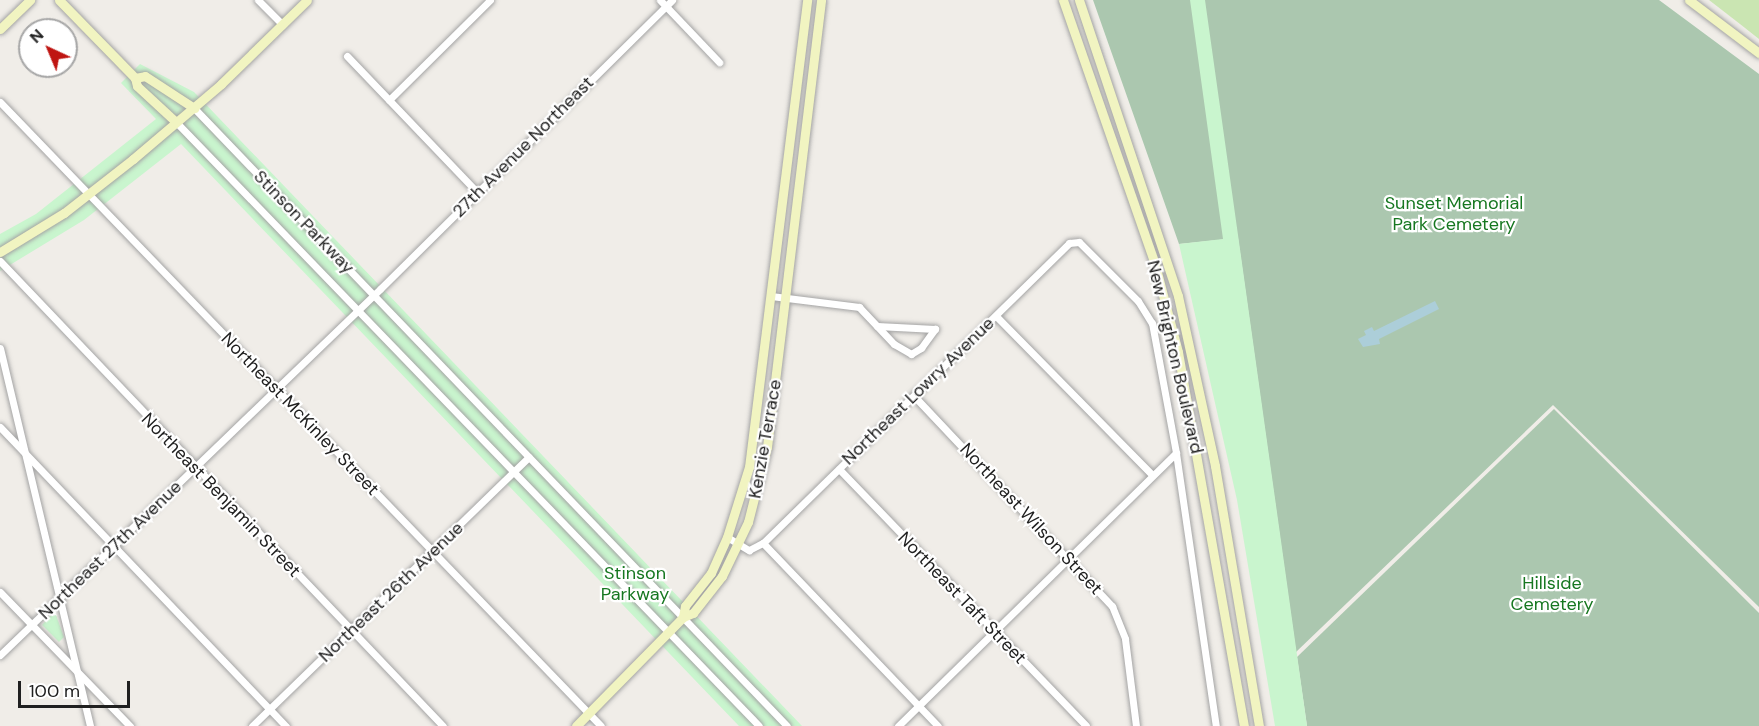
<!DOCTYPE html>
<html>
<head>
<meta charset="utf-8">
<style>
	body { margin:0 }
	#map { position:relative; width:1759px; height:726px; overflow:hidden; background:#f0ede8; font-family:"DM Sans",sans-serif }
	div>[style] { position:absolute }
	.grass>* { inset:0; background:#cae5b2 }
	.cemetery>* { inset:0; background:#abc7af }
	.park>* { inset:0; background:#c9f5ce }
	.water>* { inset:0; background:#acced9 }
	.roads { filter:drop-shadow(0 0 2px #a4a4a4) drop-shadow(0 0 2px #a4a4a4) }
	.street>* { height:7px; margin:-3.5px; padding:0 3.5px; transform-origin:3.5px; border-radius:3.5px; background:#fff }
	.secondary>* { height:9px; margin:-4.5px; padding:0 4.5px; transform-origin:4.5px; border-radius:4.5px; background:#f1f4c1 }
	span { translate:-50% -50%; white-space:nowrap; text-align:center; line-height:1.15; -webkit-text-stroke:4.5px #fff; paint-order:stroke }
	.street-label { font-size:18px; color:#202020 }
	.park-label { font-size:18px; color:#167720 }
	.north { position:absolute; left:18px; top:18px; width:60px; height:60px; box-sizing:border-box; background:#fff; border:2px solid #a6a6a6; border-radius:50%; rotate:316deg; font-size:16px; font-weight:700; line-height:24px; text-align:center; color:#202020 }
	.north::after { content:''; display:block; margin:auto; width:21px; height:27px; background:#bf1512; clip-path:polygon(50% 0,100% 100%,50% 72%,0 100%) }
	.scale { position:absolute; left:18px; top:681px; width:112px; height:27px; box-sizing:border-box; border:3px solid #202020; border-top:0; padding-left:8px; font-size:18px; line-height:21px; white-space:nowrap; color:#202020; -webkit-text-stroke:4px #fff; paint-order:stroke }
</style>
</head>
<body>
<div id="map">
	<div class="grass">
		<i style="clip-path:polygon(1709px 0,1759px 0,1759px 39px,1740px 24px)"></i>
	</div>
	<div class="cemetery">
		<i style="clip-path:polygon(1093px 0,1659px 0,1759px 74px,1759px 607px,1553px 405px,1296px 652px,1238px 238px,1179px 244px)"></i>
		<i style="clip-path:polygon(1554px 409px,1759px 613px,1759px 726px,1307px 726px,1297px 657px)"></i>
	</div>
	<div class="park">
		<i style="clip-path:polygon(1190px 0,1205px 0,1307px 726px,1275px 726px,1237px 500px,1179px 244px,1223px 239px)"></i>
		<i style="clip-path:polygon(140px 64px,194px 92px,802px 726px,739px 726px,181px 144px,84px 220px,0 271px,0 234px,36px 214px,156px 119px,121px 83px)"></i>
		<i style="clip-path:polygon(56px 615px,64px 637px,59px 642px,42px 625px,50px 616px)"></i>
	</div>
	<div class="water">
		<i style="clip-path:polygon(1435px 301px,1439px 309px,1379px 339px,1380px 344px,1363px 347px,1358px 339px,1366px 335px,1364px 331px,1372px 327px,1374px 331px)"></i>
	</div>
	<div class="roads">
		<div class="street">
			<i style="left:258px;top:0;width:35px;rotate:45deg"></i>
			<i style="left:660px;top:0;width:86px;rotate:46.4deg"></i>
			<i style="left:347px;top:56px;width:190px;rotate:46.3deg"></i>
			<i style="left:389px;top:100px;width:142px;rotate:-44.7deg"></i>
			<i style="left:0;top:102px;width:866px;rotate:46.08deg"></i>
			<i style="left:194px;top:108px;width:856px;rotate:46.18deg"></i>
			<i style="left:176px;top:122px;width:839px;rotate:46.01deg"></i>
			<i style="left:0;top:261px;width:642px;rotate:46.39deg"></i>
			<i style="left:771px;top:296px;width:89px;rotate:7.1deg"></i>
			<i style="left:859px;top:307px;width:51px;rotate:46.6deg"></i>
			<i style="left:894px;top:344px;width:20px;rotate:30deg"></i>
			<i style="left:911px;top:354px;width:12px;rotate:-31deg"></i>
			<i style="left:921px;top:348px;width:24px;rotate:-54deg"></i>
			<i style="left:935px;top:329px;width:58px;rotate:-177deg"></i>
			<i style="left:996px;top:316px;width:223px;rotate:45.5deg"></i>
			<i style="left:0;top:348px;width:389px;rotate:76.6deg"></i>
			<i style="left:914px;top:396px;width:289px;rotate:46.7deg"></i>
			<i style="left:1112px;top:606px;width:35px;rotate:68deg"></i>
			<i style="left:1125px;top:639px;width:88px;rotate:82.8deg"></i>
			<i style="left:0;top:427px;width:414px;rotate:46.3deg"></i>
			<i style="left:839px;top:469px;width:356px;rotate:46.1deg"></i>
			<i style="left:727px;top:537px;width:26px;rotate:31deg"></i>
			<i style="left:749px;top:550px;width:16px;rotate:-27deg"></i>
			<i style="left:763px;top:543px;width:253px;rotate:46.3deg"></i>
			<i style="left:763px;top:543px;width:429px;rotate:-44.4deg"></i>
			<i style="left:1069px;top:243px;width:10px;rotate:-6deg"></i>
			<i style="left:1079px;top:242px;width:83px;rotate:45deg"></i>
			<i style="left:1138px;top:301px;width:26px;rotate:58deg"></i>
			<i style="left:1152px;top:323px;width:132px;rotate:79.5deg"></i>
			<i style="left:1176px;top:453px;width:276px;rotate:81.7deg"></i>
			<i style="left:0;top:592px;width:187px;rotate:45.9deg"></i>
			<i style="left:0;top:655px;width:528px;rotate:-43.92deg"></i>
			<i style="left:380px;top:289px;width:411px;rotate:-44.7deg"></i>
			<i style="left:252px;top:726px;width:386px;rotate:-44.2deg"></i>
			<i style="left:898px;top:726px;width:390px;rotate:-44.5deg"></i>
		</div>
		<div class="secondary">
			<i style="left:59px;top:0;width:109px;rotate:45.7deg"></i>
			<i style="left:135px;top:78px;width:8px;rotate:76deg"></i>
			<i style="left:137px;top:86px;width:53px;rotate:42.7deg"></i>
			<i style="left:1063px;top:0;width:276px;rotate:70.8deg"></i>
			<i style="left:1154px;top:261px;width:94px;rotate:75.2deg"></i>
			<i style="left:1178px;top:352px;width:380px;rotate:80deg"></i>
			<i style="left:1079px;top:0;width:312px;rotate:71.5deg"></i>
			<i style="left:1178px;top:296px;width:174px;rotate:77.7deg"></i>
			<i style="left:1215px;top:466px;width:264px;rotate:80.4deg"></i>
			<i style="left:1689px;top:0;width:88px;rotate:37.1deg"></i>
			<i style="left:0;top:29px;width:42px;rotate:-44deg"></i>
			<i style="left:135px;top:78px;width:10px;rotate:-11deg"></i>
			<i style="left:145px;top:76px;width:59px;rotate:33.1deg"></i>
			<i style="left:0;top:252px;width:75px;rotate:-31.4deg"></i>
			<i style="left:64px;top:213px;width:88px;rotate:-38deg"></i>
			<i style="left:133px;top:159px;width:116px;rotate:-40.4deg"></i>
			<i style="left:221px;top:84px;width:120px;rotate:-44.3deg"></i>
			<i style="left:683px;top:617px;width:11px;rotate:-80deg"></i>
			<i style="left:685px;top:606px;width:42px;rotate:-51.8deg"></i>
			<i style="left:711px;top:573px;width:39px;rotate:-66deg"></i>
			<i style="left:727px;top:537px;width:73px;rotate:-72.6deg"></i>
			<i style="left:749px;top:467px;width:471px;rotate:-82.9deg"></i>
			<i style="left:576px;top:726px;width:153px;rotate:-45.5deg"></i>
			<i style="left:683px;top:617px;width:11px;rotate:-22deg"></i>
			<i style="left:693px;top:613px;width:47px;rotate:-51.9deg"></i>
			<i style="left:722px;top:576px;width:60px;rotate:-64.3deg"></i>
			<i style="left:748px;top:522px;width:77px;rotate:-75.8deg"></i>
			<i style="left:767px;top:447px;width:450px;rotate:-83.1deg"></i>
		</div>
	</div>
	<div class="street-label">
		<span style="left:523px;top:147px;rotate:-45deg">27th Avenue Northeast</span>
		<span style="left:304px;top:222px;rotate:46deg">Stinson Parkway</span>
		<span style="left:1175px;top:357px;rotate:77deg">New Brighton Boulevard</span>
		<span style="left:918px;top:391px;rotate:-44deg">Northeast Lowry Avenue</span>
		<span style="left:300px;top:414px;rotate:46deg">Northeast McKinley Street</span>
		<span style="left:765px;top:439px;rotate:-80deg">Kenzie Terrace</span>
		<span style="left:221px;top:495px;rotate:46deg">Northeast Benjamin Street</span>
		<span style="left:1031px;top:519px;rotate:47deg">Northeast Wilson Street</span>
		<span style="left:110px;top:550px;rotate:-44deg">Northeast 27th Avenue</span>
		<span style="left:391px;top:592px;rotate:-44deg">Northeast 26th Avenue</span>
		<span style="left:962px;top:598px;rotate:46deg">Northeast Taft Street</span>
	</div>
	<div class="park-label">
		<span style="left:1454px;top:214px">Sunset Memorial<br>Park Cemetery</span>
		<span style="left:635px;top:584px">Stinson<br>Parkway</span>
		<span style="left:1552px;top:594px">Hillside<br>Cemetery</span>
	</div>
	<div class="north">N</div>
	<div class="scale">100 m</div>
</div>
</body>
</html>
